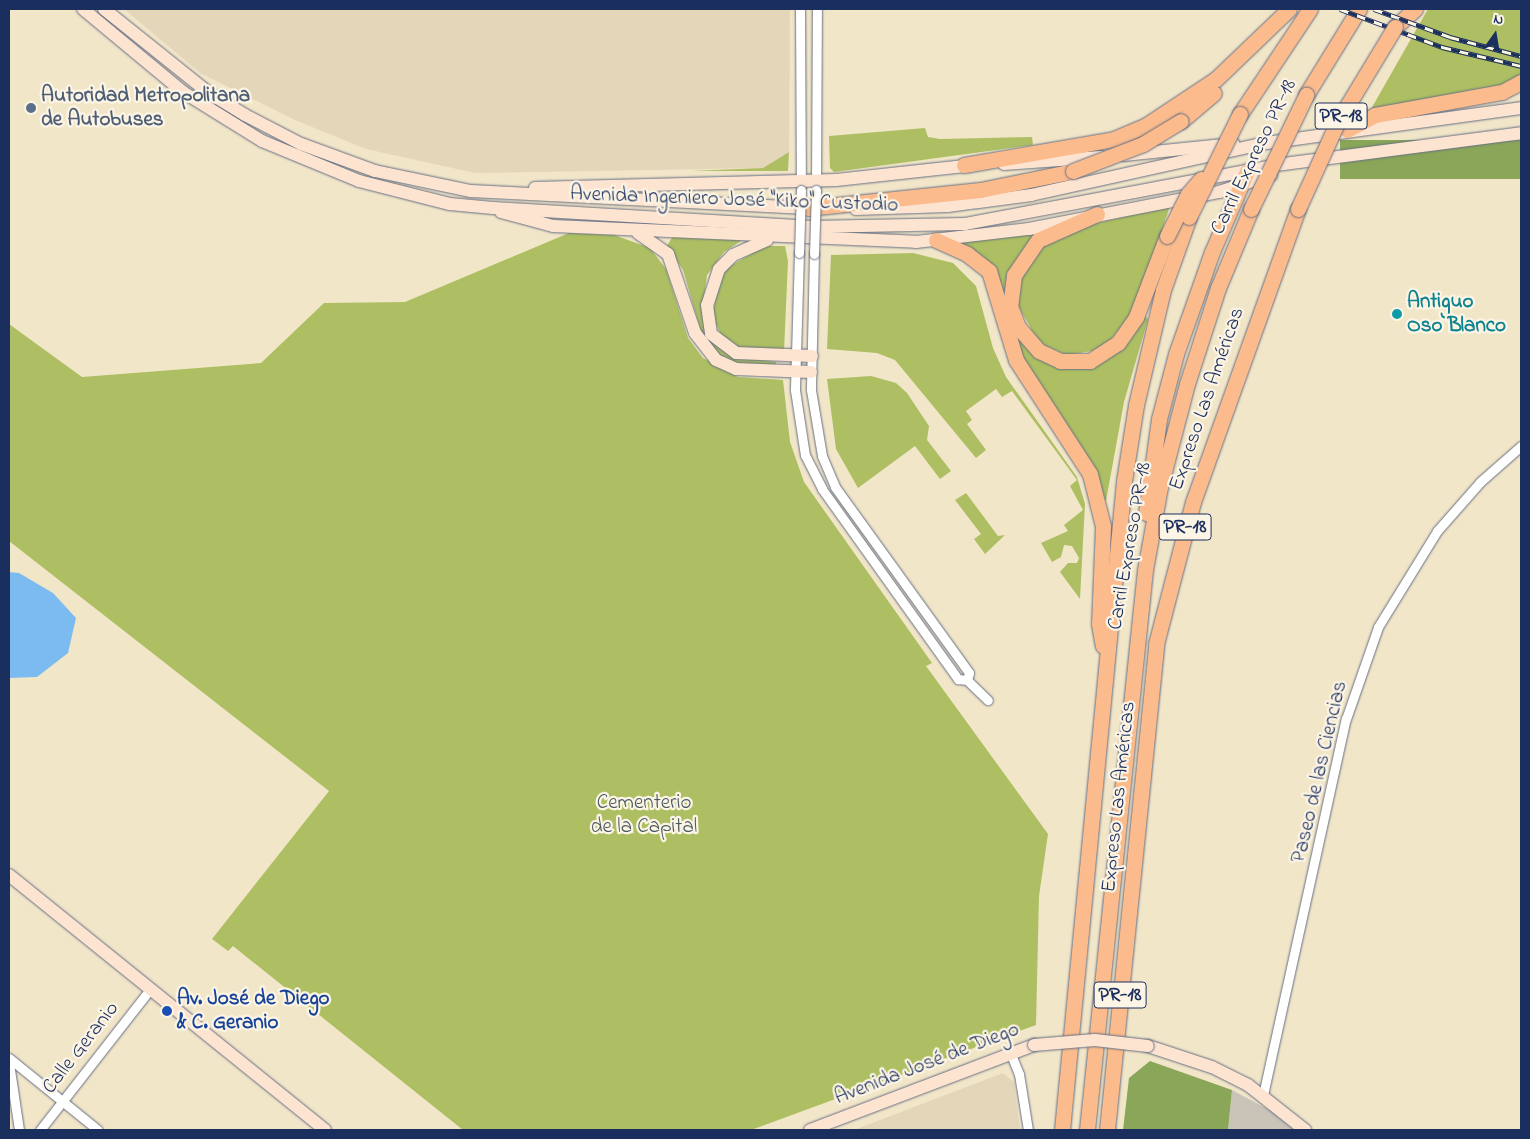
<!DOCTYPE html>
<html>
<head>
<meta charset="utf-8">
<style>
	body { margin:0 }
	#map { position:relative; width:1530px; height:1139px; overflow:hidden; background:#f2e6c9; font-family:"Indie Flower",sans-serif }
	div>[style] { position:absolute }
	.built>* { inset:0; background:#e4d6b8 }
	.industrial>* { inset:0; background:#c9c3b8 }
	.green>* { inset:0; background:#adbf62 }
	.forest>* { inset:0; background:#8aa658; transform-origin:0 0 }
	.water>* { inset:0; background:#7bbbef }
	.roads { filter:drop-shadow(0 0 1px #666f83) drop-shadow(0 0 1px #666f83) }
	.street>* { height:9px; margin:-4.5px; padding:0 4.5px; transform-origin:4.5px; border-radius:4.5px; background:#fff }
	.secondary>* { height:12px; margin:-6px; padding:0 6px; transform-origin:6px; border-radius:6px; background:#fde4d1 }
	.highway>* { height:15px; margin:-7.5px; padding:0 7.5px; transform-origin:7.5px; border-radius:7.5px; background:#fbbb8c }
	.rail>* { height:5px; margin-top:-2.5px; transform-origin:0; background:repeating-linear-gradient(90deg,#fcf5e5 0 9px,#1b2f5e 0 18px); box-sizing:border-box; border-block:1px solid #1b2f5e }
	.bridges { filter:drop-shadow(0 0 1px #666f83) drop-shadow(0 0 1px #666f83) }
	.street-bridge>* { height:9px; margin:-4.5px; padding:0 4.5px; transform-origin:4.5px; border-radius:4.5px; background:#fff }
	.secondary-bridge>* { height:12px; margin:-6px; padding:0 6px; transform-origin:6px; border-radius:6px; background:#fde4d1 }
	.highway-bridge>* { height:15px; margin:-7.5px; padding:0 7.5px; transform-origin:7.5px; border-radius:7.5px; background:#fbbb8c }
	.dots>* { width:14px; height:14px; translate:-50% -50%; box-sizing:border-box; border:2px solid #fcf5e5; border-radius:50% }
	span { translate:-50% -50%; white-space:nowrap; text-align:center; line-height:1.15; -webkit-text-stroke:4.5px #fcf5e5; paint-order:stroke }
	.shield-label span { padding:1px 4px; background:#fcf5e5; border:1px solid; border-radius:4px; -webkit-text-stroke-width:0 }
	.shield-label { font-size:20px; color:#1b2f5e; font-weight:700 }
	.service-label { font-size:21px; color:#4e5e75; font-weight:700 }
	.left { translate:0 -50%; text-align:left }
	.street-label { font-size:21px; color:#1b2f5e }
	.culture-label { font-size:21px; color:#0d838f; font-weight:700 }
	.park-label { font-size:21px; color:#475a5f }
	.transit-label { font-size:21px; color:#164399; font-weight:700 }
	.frame { position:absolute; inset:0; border:10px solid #1b2f5e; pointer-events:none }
	.north { position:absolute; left:1470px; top:10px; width:50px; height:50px; -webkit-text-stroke:4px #fcf5e5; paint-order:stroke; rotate:13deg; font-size:14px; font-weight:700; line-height:20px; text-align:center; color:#1b2f5e }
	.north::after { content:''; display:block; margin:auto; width:18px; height:22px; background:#1b2f5e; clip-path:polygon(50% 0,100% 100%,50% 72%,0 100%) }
</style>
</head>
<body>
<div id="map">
	<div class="built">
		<i style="clip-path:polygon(124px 9px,790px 9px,789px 152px,763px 168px,475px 173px,366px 149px,295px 120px,200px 73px)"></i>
		<i style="clip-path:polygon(1003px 1073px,1014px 1082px,1020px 1130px,854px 1130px)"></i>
	</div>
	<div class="industrial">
		<i style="clip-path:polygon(1232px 1090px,1271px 1111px,1294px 1130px,1228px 1130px)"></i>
	</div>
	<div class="green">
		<i style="clip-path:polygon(1428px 9px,1521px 9px,1521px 77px,1511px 83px,1371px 109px)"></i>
		<i style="clip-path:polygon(925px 128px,928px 137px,940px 139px,1032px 137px,1033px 145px,834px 172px,830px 168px,829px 136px)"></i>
		<i style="clip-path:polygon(789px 152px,788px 171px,691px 171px,763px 168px)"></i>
		<i style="clip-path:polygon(1170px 206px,1141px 294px,1129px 317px,1108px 343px,1092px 351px,1067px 355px,1039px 343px,1016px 302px,1018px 284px,1036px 252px,1051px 239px,1080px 227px)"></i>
		<i style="clip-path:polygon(1038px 231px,1012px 275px,1022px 339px,1077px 366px,1144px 315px,1148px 319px,1124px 402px,1106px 501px,1020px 361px,1000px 290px,959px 246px,961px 241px)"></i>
		<i style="clip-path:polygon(569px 233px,614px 235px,650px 248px,666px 269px,688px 338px,703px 358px,738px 377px,783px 380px,790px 442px,804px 482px,932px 663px,926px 666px,1048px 834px,1039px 896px,1036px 1025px,751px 1130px,463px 1130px,233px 946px,228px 951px,212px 939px,329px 791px,9px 541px,9px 324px,82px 377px,261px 363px,324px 303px,405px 302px)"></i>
		<i style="clip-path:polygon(673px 236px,744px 239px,724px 252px,707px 275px,702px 312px,731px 356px,776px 362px,776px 367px,742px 367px,721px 358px,703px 338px,683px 270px,667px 246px)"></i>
		<i style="clip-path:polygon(765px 246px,785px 246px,788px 261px,784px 351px,738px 348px,724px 340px,712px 317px,720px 279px,727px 268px)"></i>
		<i style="clip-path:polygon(913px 253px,953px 263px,976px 286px,993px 348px,1006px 377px,1077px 477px,1085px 504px,1080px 599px,1060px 572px,1068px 563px,1077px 563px,1079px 558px,1072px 546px,1064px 545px,1061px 557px,1052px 562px,1041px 543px,1068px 531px,1064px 525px,1083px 510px,1070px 486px,1077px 480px,1012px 391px,1002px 397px,996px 389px,966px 411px,972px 420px,967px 424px,986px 450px,976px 458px,895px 360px,877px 353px,827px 349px,831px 255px)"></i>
		<i style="clip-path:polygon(871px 376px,896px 383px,907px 393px,929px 426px,927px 440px,951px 471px,940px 479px,915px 446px,858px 488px,836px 449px,827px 379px)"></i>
		<i style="clip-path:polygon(966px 493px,998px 536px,1005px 535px,985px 554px,974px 539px,981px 534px,955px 500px)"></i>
	</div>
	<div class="forest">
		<i style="left:1521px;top:140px;width:39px;height:181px;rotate:90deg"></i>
		<i style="clip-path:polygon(1150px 1061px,1232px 1090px,1228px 1130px,1123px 1130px,1129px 1078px)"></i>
	</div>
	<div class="water">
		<i style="clip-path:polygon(9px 572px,19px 573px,53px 593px,76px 618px,68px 653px,37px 677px,9px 678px)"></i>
	</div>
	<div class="roads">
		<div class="street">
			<i style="left:800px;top:9px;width:177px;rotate:89.7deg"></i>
			<i style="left:816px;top:185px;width:176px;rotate:-89.7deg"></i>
			<i style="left:799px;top:253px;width:137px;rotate:91.7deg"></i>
			<i style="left:795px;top:390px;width:66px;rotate:81.3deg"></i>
			<i style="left:805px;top:455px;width:38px;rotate:63deg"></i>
			<i style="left:822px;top:489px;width:234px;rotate:54.4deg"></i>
			<i style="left:958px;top:679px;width:9px;rotate:6deg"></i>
			<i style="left:967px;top:680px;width:29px;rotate:44deg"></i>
			<i style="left:814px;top:254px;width:136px;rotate:91.3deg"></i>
			<i style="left:811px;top:390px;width:67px;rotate:80.5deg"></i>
			<i style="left:822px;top:456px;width:34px;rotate:67deg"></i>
			<i style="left:835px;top:487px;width:229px;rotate:54.2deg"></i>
			<i style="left:969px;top:673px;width:7px;rotate:106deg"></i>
			<i style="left:1010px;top:1052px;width:24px;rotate:68deg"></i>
			<i style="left:1019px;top:1074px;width:57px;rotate:80.9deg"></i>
			<i style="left:9px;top:1058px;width:114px;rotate:39deg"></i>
			<i style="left:9px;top:1063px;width:68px;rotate:81.5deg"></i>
			<i style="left:1263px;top:1095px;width:385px;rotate:-77.6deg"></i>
			<i style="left:1346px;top:719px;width:97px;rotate:-70.8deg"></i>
			<i style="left:1378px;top:627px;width:113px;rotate:-58.4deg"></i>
			<i style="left:1437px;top:531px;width:65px;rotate:-48.7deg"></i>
			<i style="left:1480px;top:482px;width:55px;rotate:-41.3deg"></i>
			<i style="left:40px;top:1130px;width:179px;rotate:-52deg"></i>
		</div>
		<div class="secondary">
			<i style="left:83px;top:9px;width:130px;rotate:39.7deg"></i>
			<i style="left:183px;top:92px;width:93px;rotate:31.8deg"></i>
			<i style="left:262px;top:141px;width:105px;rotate:22.4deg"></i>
			<i style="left:359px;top:181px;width:94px;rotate:14.2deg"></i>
			<i style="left:450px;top:204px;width:43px;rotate:5.3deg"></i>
			<i style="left:493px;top:208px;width:317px;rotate:3.4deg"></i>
			<i style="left:809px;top:227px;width:156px;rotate:-1.1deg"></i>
			<i style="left:965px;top:224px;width:317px;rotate:-10.7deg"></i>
			<i style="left:1276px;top:165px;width:247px;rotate:-7.4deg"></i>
			<i style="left:104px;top:9px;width:134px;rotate:38.7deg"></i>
			<i style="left:209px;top:93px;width:42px;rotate:31.4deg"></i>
			<i style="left:245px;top:115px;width:63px;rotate:27.4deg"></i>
			<i style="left:301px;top:144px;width:79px;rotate:20deg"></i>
			<i style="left:375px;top:171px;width:98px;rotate:11.8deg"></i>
			<i style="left:471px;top:191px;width:340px;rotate:2.9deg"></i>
			<i style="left:1124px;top:155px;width:110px;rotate:-5.8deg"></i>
			<i style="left:1004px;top:164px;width:97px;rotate:-4.1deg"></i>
			<i style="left:535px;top:188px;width:301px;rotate:-1.5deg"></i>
			<i style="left:836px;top:180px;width:139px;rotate:-6.2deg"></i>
			<i style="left:856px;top:209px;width:92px;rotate:-1.9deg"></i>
			<i style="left:948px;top:206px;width:84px;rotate:-7.5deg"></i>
			<i style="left:1031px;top:195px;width:241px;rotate:-12.5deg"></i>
			<i style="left:1266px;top:143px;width:257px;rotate:-7.8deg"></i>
			<i style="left:501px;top:212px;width:54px;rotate:15.1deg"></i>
			<i style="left:553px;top:226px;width:363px;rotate:2.5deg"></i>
			<i style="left:916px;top:242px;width:114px;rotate:-6.6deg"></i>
			<i style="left:1029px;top:229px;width:194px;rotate:-11deg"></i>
			<i style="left:1219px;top:192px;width:55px;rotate:-18.1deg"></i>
			<i style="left:638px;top:233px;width:37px;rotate:35deg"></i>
			<i style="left:668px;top:254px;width:83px;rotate:71.1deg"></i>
			<i style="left:695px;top:333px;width:34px;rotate:52deg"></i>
			<i style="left:716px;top:360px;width:22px;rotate:24deg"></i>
			<i style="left:736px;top:369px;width:75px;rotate:2.3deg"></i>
			<i style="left:767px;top:240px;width:37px;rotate:156deg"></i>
			<i style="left:733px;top:255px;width:20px;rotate:135deg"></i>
			<i style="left:719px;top:269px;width:38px;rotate:108deg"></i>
			<i style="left:707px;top:305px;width:29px;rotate:82deg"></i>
			<i style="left:711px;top:334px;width:31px;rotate:37deg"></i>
			<i style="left:736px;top:353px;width:76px;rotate:2.3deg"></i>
			<i style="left:9px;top:875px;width:406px;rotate:38.9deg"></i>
			<i style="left:1148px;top:1046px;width:67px;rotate:18.2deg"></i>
			<i style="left:1212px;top:1067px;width:40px;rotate:26.6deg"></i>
			<i style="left:1248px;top:1085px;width:73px;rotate:38.3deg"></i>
			<i style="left:810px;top:1130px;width:240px;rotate:-20.8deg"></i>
		</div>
		<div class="highway">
			<i style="left:1395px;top:27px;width:27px;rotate:-42deg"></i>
			<i style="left:1306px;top:95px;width:101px;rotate:-58.4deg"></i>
			<i style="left:1240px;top:114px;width:126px;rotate:-56.3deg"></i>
			<i style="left:1181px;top:121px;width:43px;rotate:-40.3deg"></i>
			<i style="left:1347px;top:130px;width:32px;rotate:-28deg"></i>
			<i style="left:1375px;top:115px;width:129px;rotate:-10.3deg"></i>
			<i style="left:1502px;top:92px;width:21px;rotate:-28deg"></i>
			<i style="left:964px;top:165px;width:152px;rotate:-9.8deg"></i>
			<i style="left:1114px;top:139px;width:34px;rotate:-23deg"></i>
			<i style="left:1145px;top:126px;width:85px;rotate:-33.5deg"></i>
			<i style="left:1216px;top:79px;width:101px;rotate:-43.8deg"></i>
			<i style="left:808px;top:208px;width:173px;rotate:-6deg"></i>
			<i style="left:980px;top:190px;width:95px;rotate:-11.5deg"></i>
			<i style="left:1097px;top:214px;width:64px;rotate:156.2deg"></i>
			<i style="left:1038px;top:240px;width:42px;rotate:124.4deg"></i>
			<i style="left:1014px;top:275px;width:31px;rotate:97deg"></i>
			<i style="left:1010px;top:306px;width:22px;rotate:69deg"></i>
			<i style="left:1018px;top:327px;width:32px;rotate:49deg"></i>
			<i style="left:1039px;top:351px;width:23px;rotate:25deg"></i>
			<i style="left:1060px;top:361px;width:30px"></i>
			<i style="left:1090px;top:361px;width:33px;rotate:-33deg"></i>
			<i style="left:1118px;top:343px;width:32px;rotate:-55deg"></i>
			<i style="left:1136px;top:317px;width:87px;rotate:-69.1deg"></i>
			<i style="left:936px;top:240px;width:34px;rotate:24deg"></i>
			<i style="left:967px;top:254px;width:28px;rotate:38deg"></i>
			<i style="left:989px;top:271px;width:93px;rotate:73.1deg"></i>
			<i style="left:1016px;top:360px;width:136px;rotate:57deg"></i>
			<i style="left:1090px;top:474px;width:54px;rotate:76deg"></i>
			<i style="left:1103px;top:526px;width:98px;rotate:92.3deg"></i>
			<i style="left:1099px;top:624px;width:22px;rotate:80deg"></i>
			<i style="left:1146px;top:513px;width:95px;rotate:-82.1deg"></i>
			<i style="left:1159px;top:419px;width:67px;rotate:-75.3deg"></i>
			<i style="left:1176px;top:354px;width:108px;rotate:-70.6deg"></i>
			<i style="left:1212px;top:252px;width:88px;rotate:-66.6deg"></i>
			<i style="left:1062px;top:1130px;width:652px;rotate:-84.54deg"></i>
			<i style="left:1124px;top:481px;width:77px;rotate:-81deg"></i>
			<i style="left:1136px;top:405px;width:118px;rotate:-76.8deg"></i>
			<i style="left:1163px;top:290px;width:77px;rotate:-70.4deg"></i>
			<i style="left:1087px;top:1130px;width:563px;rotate:-84.09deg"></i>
			<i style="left:1145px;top:570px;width:84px;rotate:-79.8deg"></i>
			<i style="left:1160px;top:487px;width:106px;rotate:-75.3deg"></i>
			<i style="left:1187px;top:384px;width:101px;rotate:-72.1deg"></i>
			<i style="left:1218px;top:288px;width:86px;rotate:-67.3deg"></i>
			<i style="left:1107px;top:1130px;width:488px;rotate:-84.2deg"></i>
			<i style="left:1156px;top:644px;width:147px;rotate:-75.4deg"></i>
			<i style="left:1193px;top:502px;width:311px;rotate:-70.3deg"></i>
		</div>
	</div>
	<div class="rail">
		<i style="left:1340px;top:9px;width:109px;rotate:20.4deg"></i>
		<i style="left:1442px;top:47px;width:81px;rotate:13.5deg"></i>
		<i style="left:1374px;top:9px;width:81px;rotate:20.2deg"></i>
		<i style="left:1450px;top:37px;width:73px;rotate:15deg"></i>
	</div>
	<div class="bridges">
		<div class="street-bridge">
			<i style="left:799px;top:253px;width:63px;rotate:-88.2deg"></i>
			<i style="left:814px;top:254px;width:64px;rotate:-88.2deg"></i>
		</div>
		<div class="secondary-bridge">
			<i style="left:1034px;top:1045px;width:61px;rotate:-4.7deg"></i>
			<i style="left:1095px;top:1040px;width:53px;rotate:6.5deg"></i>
		</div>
		<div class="highway-bridge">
			<i style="left:1073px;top:171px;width:75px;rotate:-21.1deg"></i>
			<i style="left:1143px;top:144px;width:44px;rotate:-31.2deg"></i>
			<i style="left:1251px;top:209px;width:127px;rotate:-64.2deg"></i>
			<i style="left:1298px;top:209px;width:97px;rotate:-65.6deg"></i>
			<i style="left:1338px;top:121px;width:110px;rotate:-58.8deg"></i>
			<i style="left:1189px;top:217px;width:115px;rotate:-63.7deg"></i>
			<i style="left:1167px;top:236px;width:47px;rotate:-63.4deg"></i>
			<i style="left:1188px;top:194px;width:20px;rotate:-49deg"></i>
		</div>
	</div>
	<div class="dots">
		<i style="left:31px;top:108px;background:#5c6f8a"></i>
		<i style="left:1397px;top:314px;background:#0f9aa8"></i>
		<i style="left:167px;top:1011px;background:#1a4fb4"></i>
	</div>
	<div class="shield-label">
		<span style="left:1341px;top:116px">PR-18</span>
		<span style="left:1185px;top:527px">PR-18</span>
		<span style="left:1120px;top:995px">PR-18</span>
	</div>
	<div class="service-label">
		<span class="left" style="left:41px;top:108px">Autoridad Metropolitana<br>de Autobuses</span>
	</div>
	<div class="street-label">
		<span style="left:1254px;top:157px;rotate:-64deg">Carril Expreso PR-18</span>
		<span style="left:734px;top:200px;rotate:2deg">Avenida Ingeniero José "Kiko" Custodio</span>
		<span style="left:1207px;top:399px;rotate:-71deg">Expreso Las Américas</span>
		<span style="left:1130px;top:546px;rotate:-80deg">Carril Expreso PR-18</span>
		<span style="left:1320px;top:772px;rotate:-77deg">Paseo de las Ciencias</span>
		<span style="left:1119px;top:797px;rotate:-84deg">Expreso Las Américas</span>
		<span style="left:81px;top:1048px;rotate:-52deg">Calle Geranio</span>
		<span style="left:927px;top:1064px;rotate:-21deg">Avenida José de Diego</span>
	</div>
	<div class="culture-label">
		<span class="left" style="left:1407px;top:314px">Antiguo<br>Oso Blanco</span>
	</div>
	<div class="park-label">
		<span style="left:644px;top:815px">Cementerio<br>de la Capital</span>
	</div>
	<div class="transit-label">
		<span class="left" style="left:177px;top:1011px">Av. José de Diego<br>&amp; C. Geranio</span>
	</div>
	<div class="frame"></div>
	<div class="north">N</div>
</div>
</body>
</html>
